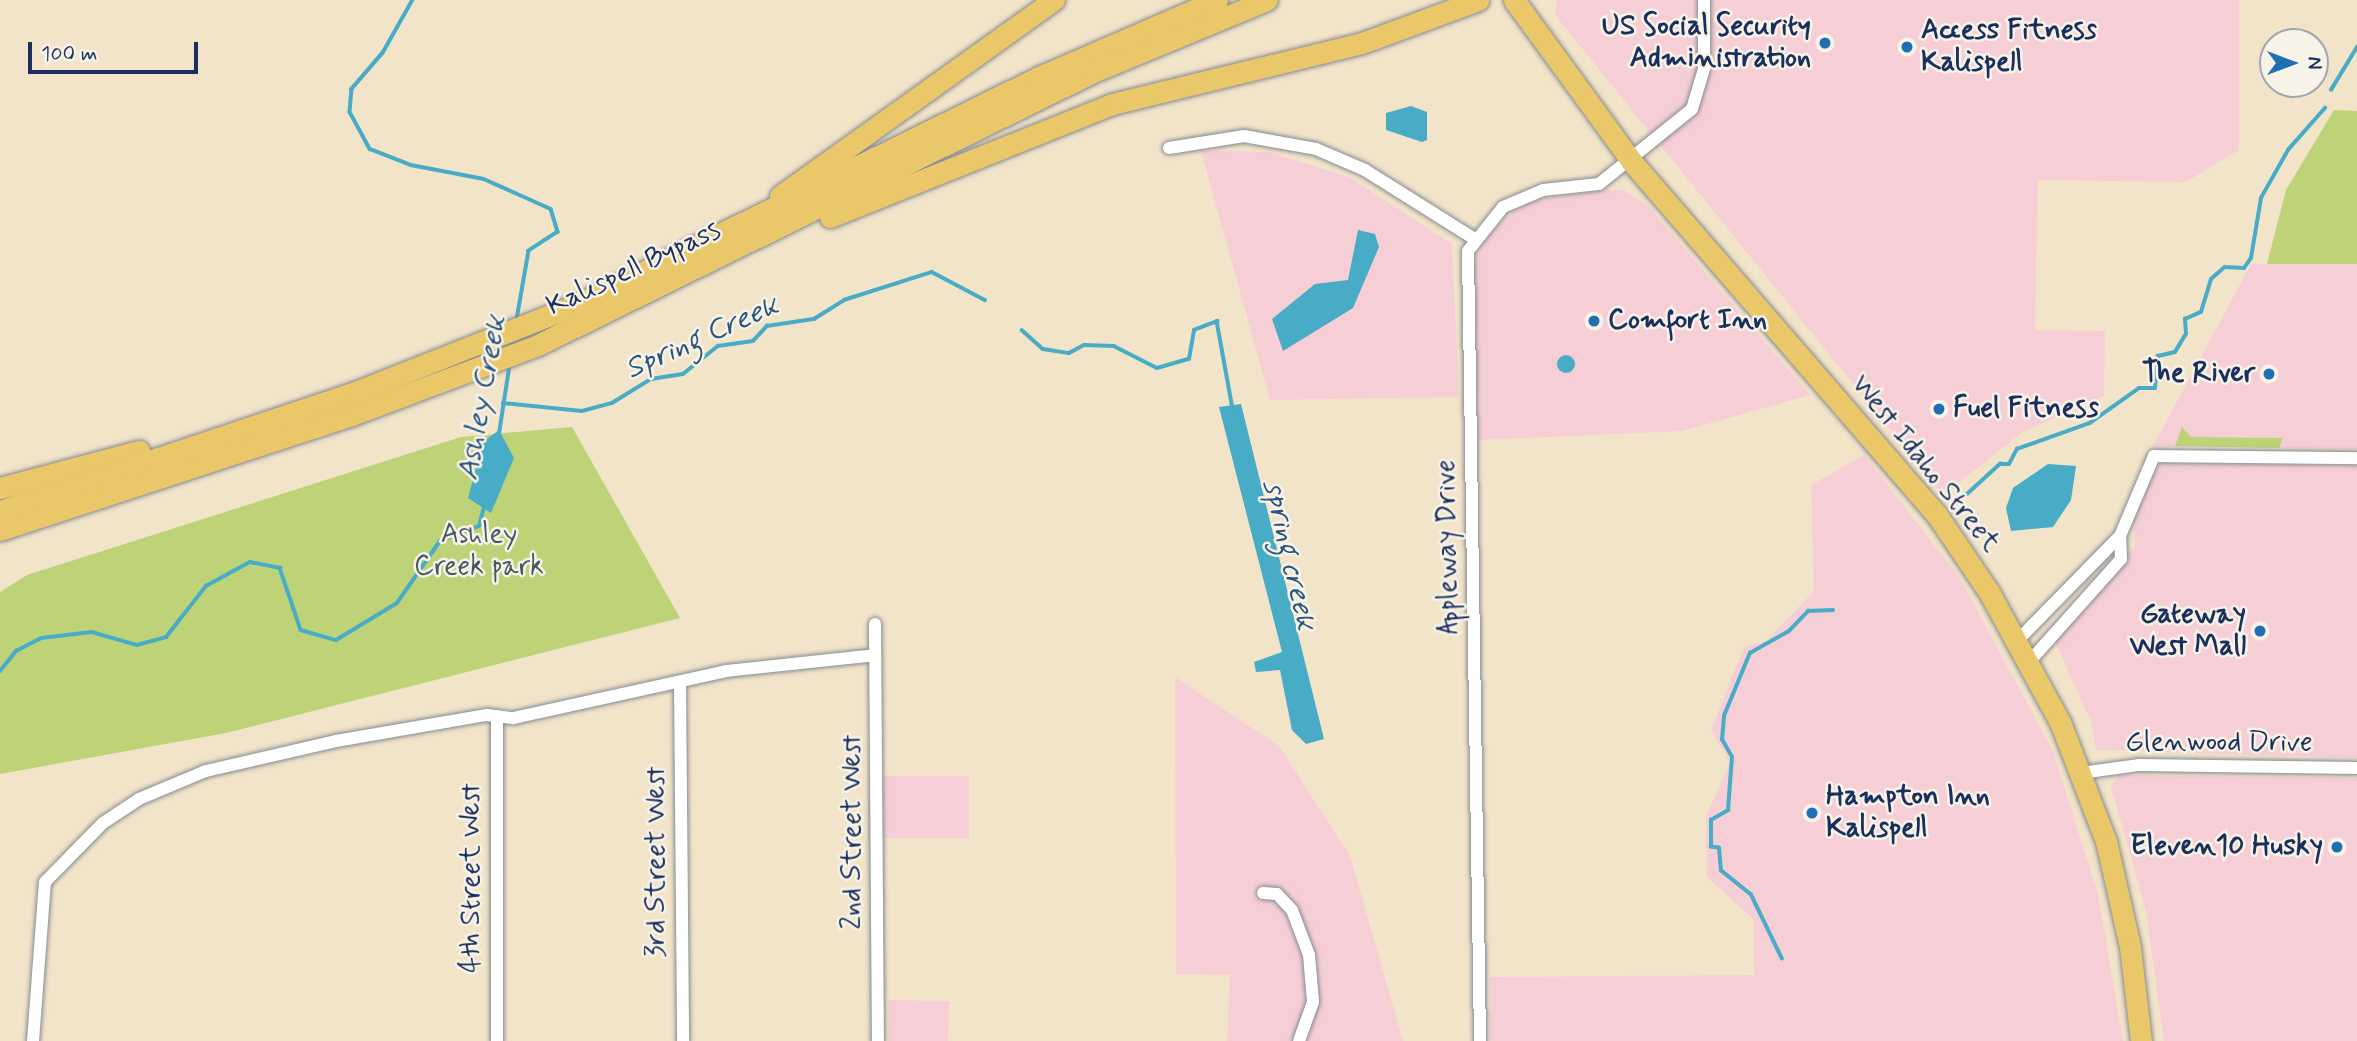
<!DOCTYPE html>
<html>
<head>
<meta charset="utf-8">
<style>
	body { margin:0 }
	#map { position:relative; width:2357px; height:1041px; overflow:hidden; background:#f2e4c9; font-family:Mynerve,sans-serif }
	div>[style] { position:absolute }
	.built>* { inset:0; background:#f6cfd6; transform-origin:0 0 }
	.green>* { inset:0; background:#bed377 }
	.water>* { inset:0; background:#48acc7 }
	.round { border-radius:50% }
	.stream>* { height:3.5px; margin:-1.75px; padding:0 1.75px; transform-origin:1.75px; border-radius:1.75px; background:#48acc7 }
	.roads { filter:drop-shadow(0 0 2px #868a94) drop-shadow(0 0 2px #868a94) }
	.minor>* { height:12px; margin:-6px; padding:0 6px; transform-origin:6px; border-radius:6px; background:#fff }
	.trunk>* { height:21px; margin:-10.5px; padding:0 10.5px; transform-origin:10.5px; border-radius:10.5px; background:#eac769 }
	.dots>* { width:19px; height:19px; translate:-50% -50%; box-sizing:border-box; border:4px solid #f7f3e8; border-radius:50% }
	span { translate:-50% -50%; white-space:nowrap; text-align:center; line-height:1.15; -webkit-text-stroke:5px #f7f3e8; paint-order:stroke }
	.poi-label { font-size:28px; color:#1b2f5e; font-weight:700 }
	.right { translate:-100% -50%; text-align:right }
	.left { translate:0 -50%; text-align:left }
	.street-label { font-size:28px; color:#1b2f5e }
	.park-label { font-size:28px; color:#445864 }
	.water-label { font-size:30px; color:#28547e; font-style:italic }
	.north { position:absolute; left:2259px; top:28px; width:70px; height:70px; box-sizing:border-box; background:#f7f3e8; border:2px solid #9fa5b1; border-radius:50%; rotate:90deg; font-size:19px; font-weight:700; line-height:28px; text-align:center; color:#1b2f5e }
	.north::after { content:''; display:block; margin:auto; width:24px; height:32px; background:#1f6fb2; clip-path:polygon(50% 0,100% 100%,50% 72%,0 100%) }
	.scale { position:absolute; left:28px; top:42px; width:170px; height:32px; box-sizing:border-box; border:4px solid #1b2f5e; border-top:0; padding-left:9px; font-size:21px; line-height:24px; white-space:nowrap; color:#1b2f5e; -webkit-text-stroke:5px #f7f3e8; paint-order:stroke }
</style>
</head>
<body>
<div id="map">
	<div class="built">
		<i style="clip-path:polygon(1557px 0,2239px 0,2239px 150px,2186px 182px,2038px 180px,2035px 330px,2105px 331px,2104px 396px,2023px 432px,1943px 495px,1555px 15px)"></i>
		<i style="clip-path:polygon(1201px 151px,1270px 152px,1351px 178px,1452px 244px,1459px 397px,1270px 400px)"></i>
		<i style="clip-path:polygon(1604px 190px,1624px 190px,1648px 206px,1810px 395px,1682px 431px,1478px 440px,1473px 270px,1484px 238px,1526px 201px)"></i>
		<i style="clip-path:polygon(2251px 264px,2357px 264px,2357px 449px,2153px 446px)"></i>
		<i style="clip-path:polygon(1864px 455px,1959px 577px,2053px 751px,2098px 894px,2123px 1041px,1490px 1041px,1490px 977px,1754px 975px,1754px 920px,1707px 877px,1706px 816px,1730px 762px,1711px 730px,1744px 647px,1766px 641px,1814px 591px,1811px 485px)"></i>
		<i style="clip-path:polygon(2160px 463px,2357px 465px,2357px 758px,2096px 750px,2091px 722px,2055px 642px,2135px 546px,2134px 516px)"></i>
		<i style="clip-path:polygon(1175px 677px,1279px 746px,1350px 856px,1403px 1041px,1227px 1041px,1230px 975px,1176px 974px)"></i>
		<i style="clip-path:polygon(2119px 775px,2357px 778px,2357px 1041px,2164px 1041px,2146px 911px,2111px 787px)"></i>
		<i style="left:868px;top:776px;width:101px;height:62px"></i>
		<i style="left:889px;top:1000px;width:60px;height:41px;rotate:1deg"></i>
	</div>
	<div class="green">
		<i style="clip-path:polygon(2334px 110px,2357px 111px,2357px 264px,2267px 264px,2286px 190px)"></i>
		<i style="clip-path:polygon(572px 427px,680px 618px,226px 733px,0 774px,0 592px,27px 575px,461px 437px)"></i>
		<i style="clip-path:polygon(2182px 427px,2191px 437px,2283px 438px,2279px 448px,2175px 446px)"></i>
	</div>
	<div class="water">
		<i style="clip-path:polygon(1411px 106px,1427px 112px,1427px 140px,1422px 142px,1386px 130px,1386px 113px)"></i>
		<i style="clip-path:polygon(1358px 230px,1375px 234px,1379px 247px,1353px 308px,1283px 351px,1272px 319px,1315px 284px,1348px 280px)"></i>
		<i class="round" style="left:1557px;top:355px;width:18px;height:18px"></i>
		<i style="clip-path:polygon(1241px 404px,1324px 739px,1306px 744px,1292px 730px,1280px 670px,1256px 672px,1254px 662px,1282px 652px,1219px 407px)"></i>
		<i style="clip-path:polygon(499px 430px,514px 458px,491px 513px,468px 498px,483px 442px)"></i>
		<i style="clip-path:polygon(2048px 464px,2076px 466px,2071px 500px,2053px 527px,2011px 531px,2006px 508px,2013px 488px)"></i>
	</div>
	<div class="stream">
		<i style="left:413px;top:0;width:61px;rotate:119.5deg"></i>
		<i style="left:383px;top:53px;width:48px;rotate:130.7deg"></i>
		<i style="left:352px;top:89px;width:23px;rotate:95deg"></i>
		<i style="left:350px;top:112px;width:42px;rotate:61.6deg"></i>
		<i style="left:370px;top:149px;width:44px;rotate:21.3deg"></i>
		<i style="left:411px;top:165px;width:74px;rotate:10.9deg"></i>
		<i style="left:484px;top:179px;width:73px;rotate:24.1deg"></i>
		<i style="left:551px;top:209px;width:24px;rotate:73deg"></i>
		<i style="left:558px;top:232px;width:35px;rotate:147deg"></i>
		<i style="left:529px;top:251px;width:70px;rotate:99.9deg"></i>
		<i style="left:2331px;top:90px;width:50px;rotate:-58.8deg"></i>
		<i style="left:1022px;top:330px;width:28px;rotate:42deg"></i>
		<i style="left:1043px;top:349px;width:26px;rotate:9deg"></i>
		<i style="left:1069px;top:353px;width:17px;rotate:-28deg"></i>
		<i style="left:1084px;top:345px;width:30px;rotate:2deg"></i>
		<i style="left:1114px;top:346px;width:48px;rotate:27.1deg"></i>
		<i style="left:1157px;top:368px;width:33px;rotate:-16deg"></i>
		<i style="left:1189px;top:359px;width:29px;rotate:-80deg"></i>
		<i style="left:1194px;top:330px;width:25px;rotate:-21deg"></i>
		<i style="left:1217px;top:321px;width:89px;rotate:79.7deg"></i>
		<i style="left:503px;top:403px;width:79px;rotate:5.8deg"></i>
		<i style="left:582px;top:411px;width:31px;rotate:-15deg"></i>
		<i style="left:612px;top:403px;width:46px;rotate:-31.6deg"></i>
		<i style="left:651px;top:379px;width:32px;rotate:-9deg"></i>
		<i style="left:683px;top:374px;width:45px;rotate:-38.7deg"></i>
		<i style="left:718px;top:346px;width:35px;rotate:-8deg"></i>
		<i style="left:753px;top:341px;width:21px;rotate:-47deg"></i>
		<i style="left:767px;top:326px;width:48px;rotate:-8.5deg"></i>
		<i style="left:814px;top:319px;width:36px;rotate:-32deg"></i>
		<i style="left:844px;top:300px;width:92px;rotate:-17.7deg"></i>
		<i style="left:932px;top:272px;width:60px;rotate:27.8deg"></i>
		<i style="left:499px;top:434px;width:73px;rotate:-81.3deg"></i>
		<i style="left:1967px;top:494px;width:45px;rotate:-42.3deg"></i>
		<i style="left:2000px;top:464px;width:9px"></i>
		<i style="left:2009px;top:464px;width:17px;rotate:-62deg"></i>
		<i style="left:2017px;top:449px;width:77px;rotate:-19.6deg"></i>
		<i style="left:2090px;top:423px;width:60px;rotate:-35.5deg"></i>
		<i style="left:2139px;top:388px;width:16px"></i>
		<i style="left:2155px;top:388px;width:32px;rotate:-85deg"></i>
		<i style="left:2158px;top:356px;width:17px;rotate:-13deg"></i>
		<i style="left:2175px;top:352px;width:21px;rotate:-59deg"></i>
		<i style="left:2186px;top:334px;width:15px;rotate:-94deg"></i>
		<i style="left:2185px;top:319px;width:17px;rotate:-24deg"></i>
		<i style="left:2201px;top:312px;width:34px;rotate:-73deg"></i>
		<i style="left:2211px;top:279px;width:18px;rotate:-41deg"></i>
		<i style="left:2225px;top:267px;width:19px;rotate:3deg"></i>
		<i style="left:2244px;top:268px;width:12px;rotate:-55deg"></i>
		<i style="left:2251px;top:258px;width:61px;rotate:-80.5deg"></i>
		<i style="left:2261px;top:198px;width:55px;rotate:-60.6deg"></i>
		<i style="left:2288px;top:150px;width:56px;rotate:-48.6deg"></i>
		<i style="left:0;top:671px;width:26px;rotate:-51deg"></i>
		<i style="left:16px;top:651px;width:28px;rotate:-27deg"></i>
		<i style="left:41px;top:638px;width:51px;rotate:-6.7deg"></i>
		<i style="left:92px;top:632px;width:47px;rotate:16.1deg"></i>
		<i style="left:137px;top:645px;width:30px;rotate:-15deg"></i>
		<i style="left:166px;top:637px;width:65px;rotate:-51.9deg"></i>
		<i style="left:206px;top:586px;width:50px;rotate:-28.6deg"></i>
		<i style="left:250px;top:562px;width:31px;rotate:11deg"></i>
		<i style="left:280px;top:568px;width:65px;rotate:71.3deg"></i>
		<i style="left:301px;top:630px;width:36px;rotate:16deg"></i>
		<i style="left:336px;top:640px;width:71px;rotate:-31.2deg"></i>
		<i style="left:397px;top:603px;width:75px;rotate:-55.3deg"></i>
		<i style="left:440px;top:541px;width:42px;rotate:-21deg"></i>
		<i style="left:479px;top:526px;width:20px;rotate:-75deg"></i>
		<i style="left:1782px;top:959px;width:71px;rotate:-115.8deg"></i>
		<i style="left:1751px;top:895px;width:38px;rotate:-141deg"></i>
		<i style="left:1721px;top:871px;width:23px;rotate:-95deg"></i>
		<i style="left:1719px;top:848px;width:8px;rotate:-173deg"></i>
		<i style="left:1711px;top:847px;width:27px;rotate:-90deg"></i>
		<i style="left:1711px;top:820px;width:20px;rotate:-30deg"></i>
		<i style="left:1728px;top:810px;width:53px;rotate:-85.7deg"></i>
		<i style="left:1732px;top:757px;width:20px;rotate:-120deg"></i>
		<i style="left:1722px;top:740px;width:24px;rotate:-85deg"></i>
		<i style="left:1724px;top:716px;width:68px;rotate:-67.6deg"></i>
		<i style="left:1750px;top:653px;width:45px;rotate:-29.4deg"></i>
		<i style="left:1789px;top:631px;width:28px;rotate:-46deg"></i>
		<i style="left:1808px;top:611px;width:25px;rotate:-2deg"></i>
	</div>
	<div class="roads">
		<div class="minor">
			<i style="left:1169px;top:148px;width:76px;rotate:-9.1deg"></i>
			<i style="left:1244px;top:136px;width:73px;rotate:10.2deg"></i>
			<i style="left:1316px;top:149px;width:53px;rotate:23.2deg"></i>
			<i style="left:1365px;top:170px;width:128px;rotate:32.2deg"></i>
			<i style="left:875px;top:624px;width:417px;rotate:89.6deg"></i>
			<i style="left:2017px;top:641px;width:147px;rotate:-45.6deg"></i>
			<i style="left:2029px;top:662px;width:138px;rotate:-48.2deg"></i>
			<i style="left:2121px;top:559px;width:23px;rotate:-92deg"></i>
			<i style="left:2120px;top:536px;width:87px;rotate:-67deg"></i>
			<i style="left:2154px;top:456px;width:203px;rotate:0.6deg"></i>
			<i style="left:680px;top:683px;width:358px;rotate:89.5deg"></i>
			<i style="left:497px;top:716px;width:325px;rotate:90deg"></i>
			<i style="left:2081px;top:773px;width:59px;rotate:-7.9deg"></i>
			<i style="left:2139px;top:765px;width:218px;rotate:0.8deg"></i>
			<i style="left:1263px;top:893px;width:14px;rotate:4deg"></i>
			<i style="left:1277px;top:894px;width:22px;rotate:47deg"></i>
			<i style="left:1292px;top:910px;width:48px;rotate:69.3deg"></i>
			<i style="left:1309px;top:955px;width:47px;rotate:85.1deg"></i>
			<i style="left:1313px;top:1002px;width:41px;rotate:109.7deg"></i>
			<i style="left:33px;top:1041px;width:159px;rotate:-85.7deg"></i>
			<i style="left:45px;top:882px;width:83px;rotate:-45.5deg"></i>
			<i style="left:103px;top:823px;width:43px;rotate:-33.7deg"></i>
			<i style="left:139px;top:799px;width:73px;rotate:-22.7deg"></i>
			<i style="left:206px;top:771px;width:133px;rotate:-13deg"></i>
			<i style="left:336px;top:741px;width:153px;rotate:-9.8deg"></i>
			<i style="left:487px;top:715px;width:26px;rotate:7deg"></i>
			<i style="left:513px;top:718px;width:218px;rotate:-12.4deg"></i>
			<i style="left:726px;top:671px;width:150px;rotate:-6.1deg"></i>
			<i style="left:1480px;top:1041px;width:790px;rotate:-90.87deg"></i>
			<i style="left:1468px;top:251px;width:56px;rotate:-51.5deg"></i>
			<i style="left:1503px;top:207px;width:43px;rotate:-23deg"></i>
			<i style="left:1543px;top:190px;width:56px;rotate:-6.1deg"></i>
			<i style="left:1599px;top:184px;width:119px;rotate:-38.9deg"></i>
			<i style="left:1692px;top:109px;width:42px;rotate:-73.3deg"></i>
			<i style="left:1704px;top:69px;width:69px;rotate:-90deg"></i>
		</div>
		<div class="trunk">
			<i style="left:1514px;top:0;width:200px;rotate:53.9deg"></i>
			<i style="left:1632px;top:162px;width:467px;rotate:49.2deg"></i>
			<i style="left:1937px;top:515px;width:93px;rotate:56deg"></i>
			<i style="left:1989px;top:592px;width:148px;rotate:61.4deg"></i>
			<i style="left:2060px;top:722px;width:128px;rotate:68.9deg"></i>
			<i style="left:2106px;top:841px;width:109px;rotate:77.2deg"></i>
			<i style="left:2130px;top:947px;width:95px;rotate:83.3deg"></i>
			<i style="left:780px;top:196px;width:337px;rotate:-35.6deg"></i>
			<i style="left:830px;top:217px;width:304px;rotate:-21.8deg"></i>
			<i style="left:1112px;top:104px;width:257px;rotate:-13.7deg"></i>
			<i style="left:1362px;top:43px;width:124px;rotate:-20.3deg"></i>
			<i style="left:0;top:488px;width:144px;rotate:-14.9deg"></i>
			<i style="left:0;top:511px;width:378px;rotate:-18.5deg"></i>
			<i style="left:358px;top:391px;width:237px;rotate:-21.6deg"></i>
			<i style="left:578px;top:304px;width:514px;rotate:-26.22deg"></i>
			<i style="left:1039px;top:77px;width:194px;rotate:-23.4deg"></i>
			<i style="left:0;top:530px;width:370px;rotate:-18.1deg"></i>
			<i style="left:352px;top:415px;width:199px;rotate:-20.6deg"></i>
			<i style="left:538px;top:345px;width:619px;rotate:-26.19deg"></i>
			<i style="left:1093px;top:72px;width:188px;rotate:-22.5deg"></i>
		</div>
	</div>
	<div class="dots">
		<i style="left:1825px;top:43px;background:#1f6fb2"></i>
		<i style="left:1907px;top:47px;background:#1f6fb2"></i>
		<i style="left:1594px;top:321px;background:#1f6fb2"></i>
		<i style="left:2269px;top:374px;background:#1f6fb2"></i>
		<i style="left:1939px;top:409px;background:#1f6fb2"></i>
		<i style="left:2260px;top:631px;background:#1f6fb2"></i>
		<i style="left:1812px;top:813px;background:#1f6fb2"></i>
		<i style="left:2337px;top:847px;background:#1f6fb2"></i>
	</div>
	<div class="poi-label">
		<span class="right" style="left:1811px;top:43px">US Social Security<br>Administration</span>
		<span class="left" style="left:1921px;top:47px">Access Fitness<br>Kalispell</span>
		<span class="left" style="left:1608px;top:321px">Comfort Inn</span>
		<span class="right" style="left:2255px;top:374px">The River</span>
		<span class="left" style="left:1953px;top:409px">Fuel Fitness</span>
		<span class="right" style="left:2246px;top:631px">Gateway<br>West Mall</span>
		<span class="left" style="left:1826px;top:813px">Hampton Inn<br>Kalispell</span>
		<span class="right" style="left:2323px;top:847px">Eleven10 Husky</span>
	</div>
	<div class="street-label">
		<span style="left:634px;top:269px;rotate:-25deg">Kalispell Bypass</span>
		<span style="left:1925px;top:464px;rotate:51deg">West Idaho Street</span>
		<span style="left:1448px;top:547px;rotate:-91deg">Appleway Drive</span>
		<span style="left:2219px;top:743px">Glenwood Drive</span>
		<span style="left:853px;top:832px;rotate:-90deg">2nd Street West</span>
		<span style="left:657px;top:862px;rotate:-90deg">3rd Street West</span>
		<span style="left:472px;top:878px;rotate:-90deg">4th Street West</span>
	</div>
	<div class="park-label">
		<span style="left:479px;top:551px">Ashley<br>Creek park</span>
	</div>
	<div class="water-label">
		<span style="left:702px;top:338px;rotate:-24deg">Spring Creek</span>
		<span style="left:483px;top:398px;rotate:-80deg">Ashley Creek</span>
		<span style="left:1289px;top:555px;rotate:77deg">spring creek</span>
	</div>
	<div class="north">N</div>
	<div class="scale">100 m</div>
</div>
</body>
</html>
